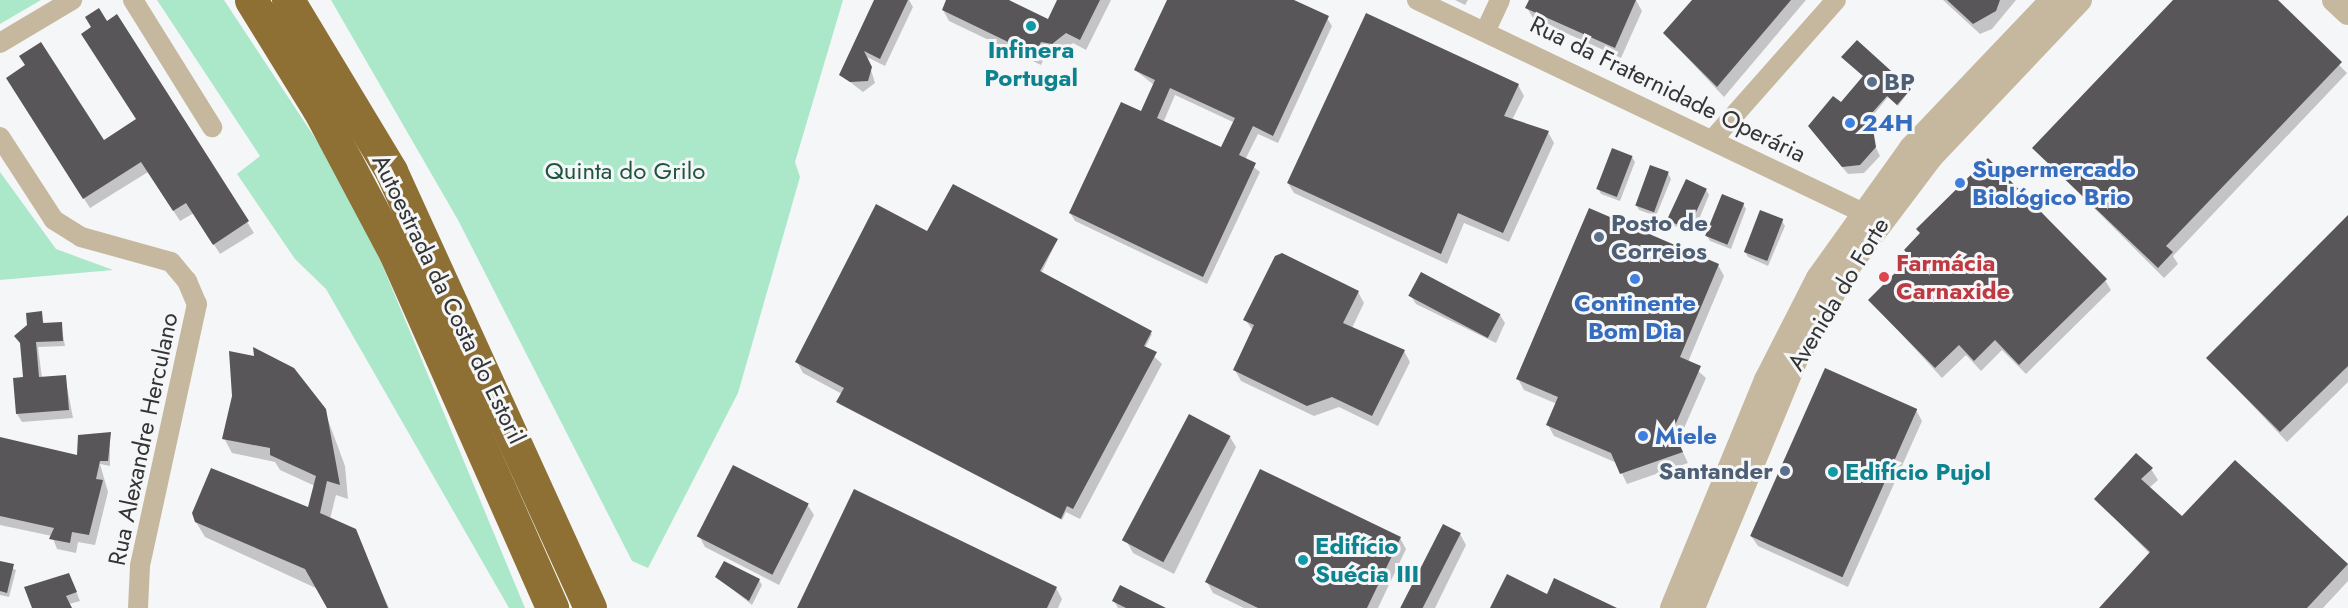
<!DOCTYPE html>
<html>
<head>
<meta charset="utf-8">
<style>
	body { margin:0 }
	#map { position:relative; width:2348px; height:608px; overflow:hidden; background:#f5f6f8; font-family:Jost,sans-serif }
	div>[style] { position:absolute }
	.green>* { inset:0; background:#abe8ca }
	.shadow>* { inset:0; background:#0003 }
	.building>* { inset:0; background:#585658; transform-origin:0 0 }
	.minor>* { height:20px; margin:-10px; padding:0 10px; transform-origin:10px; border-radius:10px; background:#c6b89e }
	.tertiary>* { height:24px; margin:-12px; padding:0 12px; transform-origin:12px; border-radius:12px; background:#c6b89e }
	.motorway>* { height:33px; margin:-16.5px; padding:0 16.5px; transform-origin:16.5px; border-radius:16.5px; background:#8e7034 }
	.dots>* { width:16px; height:16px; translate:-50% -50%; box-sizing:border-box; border:3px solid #f5f6f8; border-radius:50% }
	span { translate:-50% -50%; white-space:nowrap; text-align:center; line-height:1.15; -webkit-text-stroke:6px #f5f6f8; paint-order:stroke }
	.culture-label { font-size:24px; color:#0d838f; font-weight:700 }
	.left { translate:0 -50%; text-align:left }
	.service-label { font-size:24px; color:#4e5e75; font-weight:700 }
	.right { translate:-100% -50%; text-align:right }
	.street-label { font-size:24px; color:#343435 }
	.shop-label { font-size:24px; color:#366cbe; font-weight:700 }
	.park-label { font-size:24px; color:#1e553e }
	.health-label { font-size:24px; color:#be3a42; font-weight:700 }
</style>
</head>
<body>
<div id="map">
	<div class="green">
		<i style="clip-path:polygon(0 0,41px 0,0 24px)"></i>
		<i style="clip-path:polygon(157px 0,224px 0,354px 197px,525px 608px,509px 608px,326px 289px,295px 259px,237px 174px,260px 156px)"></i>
		<i style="clip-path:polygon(331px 0,843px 0,795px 162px,800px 177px,738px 393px,648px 568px,632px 561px,458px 220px)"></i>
		<i style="clip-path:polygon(0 172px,56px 249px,113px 270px,0 280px)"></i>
	</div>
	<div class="shadow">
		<i style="clip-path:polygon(875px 0,909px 0,913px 7px,885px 66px,867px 57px,875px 83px,863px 92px,841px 75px)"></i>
		<i style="clip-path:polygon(947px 0,1005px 0,1049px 21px,1059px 0,1111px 0,1086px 50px,1073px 43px,1059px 55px,1047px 52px,1041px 65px,949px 21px,943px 10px)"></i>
		<i style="clip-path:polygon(evenodd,1169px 0,1291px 0,1327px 18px,1332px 26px,1278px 143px,1258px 134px,1245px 160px,1260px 172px,1207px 284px,1075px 221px,1070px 213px,1141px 113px,1154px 85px,1135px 70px,1169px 0,1175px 95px,1235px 123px,1222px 149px,1163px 123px,1175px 95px)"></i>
		<i style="clip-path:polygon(1455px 0,1468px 0,1465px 5px)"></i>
		<i style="clip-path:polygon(1531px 0,1636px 0,1642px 11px,1621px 58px,1533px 18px,1527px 8px)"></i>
		<i style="clip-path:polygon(1694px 0,1806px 0,1724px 97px,1664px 33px)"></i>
		<i style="clip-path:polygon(1943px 0,2016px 0,1992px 29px,1980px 34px)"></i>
		<i style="clip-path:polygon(2175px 0,2275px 0,2347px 73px,2173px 256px,2178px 264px,2164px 278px,2034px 148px)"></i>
		<i style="clip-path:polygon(117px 16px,254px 233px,220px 254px,194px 213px,180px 221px,148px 172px,90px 208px,14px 89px,103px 142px,137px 120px)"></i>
		<i style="clip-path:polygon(1518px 85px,1524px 96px,1512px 120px,1548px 132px,1554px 143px,1509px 242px,1464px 223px,1447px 264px,1294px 193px,1288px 183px)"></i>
		<i style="clip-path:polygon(1910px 90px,1898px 106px,1888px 97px,1865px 125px,1880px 156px,1864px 173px,1848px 174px,1815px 134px,1841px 104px)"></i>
		<i style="clip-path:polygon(1632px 157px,1635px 162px,1620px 201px,1601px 194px,1598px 188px)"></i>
		<i style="clip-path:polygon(1668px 173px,1671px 179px,1656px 216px,1639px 210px,1636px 204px)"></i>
		<i style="clip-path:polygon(1706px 190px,1709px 195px,1693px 234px,1673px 225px,1670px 220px)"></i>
		<i style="clip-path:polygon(1743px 204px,1746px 209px,1731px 249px,1710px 241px,1707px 236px)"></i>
		<i style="clip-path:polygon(2348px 217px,2348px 382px,2287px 442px,2208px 358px)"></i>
		<i style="clip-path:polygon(1782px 221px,1785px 226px,1768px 266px,1748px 257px,1745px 252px)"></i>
		<i style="clip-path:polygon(1918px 229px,2105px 280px,2111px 290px,2026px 374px,2002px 350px,1981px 371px,1966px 355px,1942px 378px,1870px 300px,1911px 259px,1905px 250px,1921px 235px)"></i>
		<i style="clip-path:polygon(931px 235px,1057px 240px,1041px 274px,1152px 334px,1145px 348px,1162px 364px,1080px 519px,1066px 512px,1062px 520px,839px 404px,842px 394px,803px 373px,797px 362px)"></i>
		<i style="clip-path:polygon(1718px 265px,1724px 276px,1688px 362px,1706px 378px,1678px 442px,1688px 463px,1627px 484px,1617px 463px,1554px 436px,1548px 425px,1557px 404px,1524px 390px,1518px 379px)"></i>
		<i style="clip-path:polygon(1358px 292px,1364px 303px,1352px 328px,1404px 351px,1410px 362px,1378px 426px,1339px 407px,1314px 416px,1241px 381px,1235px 370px,1253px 331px,1245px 319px)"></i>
		<i style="clip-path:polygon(1411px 296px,1500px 315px,1505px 323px,1496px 343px,1416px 304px)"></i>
		<i style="clip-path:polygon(41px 313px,44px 324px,61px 324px,65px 346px,38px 347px,42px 378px,65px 376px,73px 418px,22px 422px,17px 414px)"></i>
		<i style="clip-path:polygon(324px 409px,345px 466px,348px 499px,336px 495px,330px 519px,354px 531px,389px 608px,329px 608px,320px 590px,205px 537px,196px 522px,309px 509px,315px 486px,280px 470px,275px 462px,232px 453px,224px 438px)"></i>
		<i style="clip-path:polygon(1916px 410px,1922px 421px,1848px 587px,1758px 546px,1751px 536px)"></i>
		<i style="clip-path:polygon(110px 434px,110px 466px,100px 464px,108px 492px,95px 545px,78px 542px,76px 553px,57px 549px,52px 536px,0 525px,0 438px,79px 457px)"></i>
		<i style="clip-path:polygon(1230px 437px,1236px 447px,1174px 574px,1133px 553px,1127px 542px)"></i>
		<i style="clip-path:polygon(2236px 462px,2348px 564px,2348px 581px,2323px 608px,2101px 608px,2150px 554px,2096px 499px,2151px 469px,2158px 480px,2149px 488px,2182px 518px)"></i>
		<i style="clip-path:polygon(807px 504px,814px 515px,779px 585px,705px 547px,699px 536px)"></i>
		<i style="clip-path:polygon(1460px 534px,1466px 545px,1435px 608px,1403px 608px)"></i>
		<i style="clip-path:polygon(1400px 538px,1406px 549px,1378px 608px,1244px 608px,1213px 593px,1207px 582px)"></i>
		<i style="clip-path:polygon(0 562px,16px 570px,9px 597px,0 595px)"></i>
		<i style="clip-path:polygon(717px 577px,759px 580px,762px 585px,752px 605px)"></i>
		<i style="clip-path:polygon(73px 583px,80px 601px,69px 604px,71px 608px,34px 608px)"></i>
		<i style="clip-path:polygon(1056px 588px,1062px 599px,1058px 608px,798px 608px)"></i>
		<i style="clip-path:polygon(1114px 601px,1163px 608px,1118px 608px)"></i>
	</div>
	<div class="building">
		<i style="clip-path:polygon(874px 0,908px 0,880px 59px,864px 51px,872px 67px,868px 81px,850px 82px,839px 75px)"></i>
		<i style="clip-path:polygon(946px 0,1009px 0,1048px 19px,1057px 0,1100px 0,1080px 40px,1066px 33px,1052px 44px,1041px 42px,1035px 55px,942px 10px)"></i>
		<i style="clip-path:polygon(evenodd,1167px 0,1294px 0,1329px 16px,1273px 136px,1253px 126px,1239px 155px,1256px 163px,1203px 277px,1069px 213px,1121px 102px,1141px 111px,1155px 80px,1134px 70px,1167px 0,1170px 88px,1235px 118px,1221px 147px,1157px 118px,1170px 88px)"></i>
		<i style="clip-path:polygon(1529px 0,1636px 0,1615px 48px,1525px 8px)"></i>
		<i style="clip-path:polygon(1692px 0,1791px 0,1717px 87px,1663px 33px)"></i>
		<i style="clip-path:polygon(1947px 0,2000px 0,1996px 11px,1973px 24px)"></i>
		<i style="clip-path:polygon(2173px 0,2278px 0,2342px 62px,2166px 246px,2173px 252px,2158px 268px,2032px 148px)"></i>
		<i style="clip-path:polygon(99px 8px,107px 21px,117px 14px,249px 221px,213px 245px,186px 203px,173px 211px,141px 162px,83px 199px,6px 78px,25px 65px,19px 56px,41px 42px,104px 140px,136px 119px,81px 34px,91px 27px,85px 17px)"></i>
		<i style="clip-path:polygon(1366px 13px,1519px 84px,1504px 116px,1549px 131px,1503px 233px,1458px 213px,1441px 254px,1287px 183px)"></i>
		<i style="clip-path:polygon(1857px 40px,1911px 89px,1897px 105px,1887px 96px,1864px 122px,1873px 129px,1876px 147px,1860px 165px,1842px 167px,1808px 126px,1833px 96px,1841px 102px,1863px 76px,1841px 57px)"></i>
		<i style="left:1612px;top:148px;width:22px;height:44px;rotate:21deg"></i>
		<i style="clip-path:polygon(1988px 158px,2107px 279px,2019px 365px,1995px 340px,1974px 361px,1959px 345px,1935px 368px,1868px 300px,1911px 257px,1904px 250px,1920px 233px,1916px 229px)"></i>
		<i style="left:1650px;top:165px;width:20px;height:43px;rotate:20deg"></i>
		<i style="left:1686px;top:179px;width:23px;height:45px;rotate:25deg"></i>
		<i style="clip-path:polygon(953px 184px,1058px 239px,1040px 271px,1152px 331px,1144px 346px,1157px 352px,1073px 509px,1067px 506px,1061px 519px,836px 402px,844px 388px,795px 362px,876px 204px,927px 231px)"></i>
		<i style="left:1722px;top:194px;width:24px;height:45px;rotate:22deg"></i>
		<i style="clip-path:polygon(1589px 208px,1719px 264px,1680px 357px,1701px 366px,1673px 430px,1683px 452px,1620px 474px,1611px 453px,1546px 425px,1558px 397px,1516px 379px)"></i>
		<i style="left:1760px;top:210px;width:25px;height:45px;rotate:21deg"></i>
		<i style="clip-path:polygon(2348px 215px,2348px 366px,2280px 432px,2206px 358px)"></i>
		<i style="clip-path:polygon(1282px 253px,1359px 291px,1343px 323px,1405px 350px,1372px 416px,1332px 397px,1307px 406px,1233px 370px,1254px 325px,1243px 320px,1275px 256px)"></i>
		<i style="left:1421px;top:272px;width:90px;height:27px;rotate:28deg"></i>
		<i style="clip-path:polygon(42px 311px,43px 323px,62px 322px,63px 341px,36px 342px,39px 377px,66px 375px,69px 410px,16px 414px,13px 378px,23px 377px,20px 343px,14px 336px,27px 325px,26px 313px)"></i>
		<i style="clip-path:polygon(253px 347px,294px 368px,326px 409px,340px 485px,327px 481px,320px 513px,356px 529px,388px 608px,327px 608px,305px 569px,195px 522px,192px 513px,211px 468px,308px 507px,316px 476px,270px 455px,270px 448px,222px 439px,232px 396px,229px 351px,254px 356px)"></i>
		<i style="left:1825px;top:368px;width:101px;height:184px;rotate:24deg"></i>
		<i style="left:1189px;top:414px;width:47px;height:143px;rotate:28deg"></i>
		<i style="clip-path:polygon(111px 432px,108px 461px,100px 461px,96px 479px,103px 480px,89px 535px,72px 532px,70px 543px,49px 539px,54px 528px,0 516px,0 437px,77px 455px,78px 435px)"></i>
		<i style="clip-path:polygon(2136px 453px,2153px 468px,2141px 479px,2182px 516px,2235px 460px,2348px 564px,2307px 608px,2099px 608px,2150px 552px,2094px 499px)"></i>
		<i style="left:733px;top:465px;width:85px;height:80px;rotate:27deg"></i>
		<i style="clip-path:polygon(1260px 469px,1401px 537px,1367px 608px,1258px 608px,1205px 582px)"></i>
		<i style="clip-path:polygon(854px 489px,1057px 587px,1047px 608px,797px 608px)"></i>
		<i style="left:1443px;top:524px;width:20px;height:94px;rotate:27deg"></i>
		<i style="clip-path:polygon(0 561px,14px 564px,7px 593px,0 591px)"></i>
		<i style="clip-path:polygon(724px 561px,760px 579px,749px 601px,715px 577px)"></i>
		<i style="clip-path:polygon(69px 573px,77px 592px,66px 596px,72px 608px,32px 608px,24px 587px)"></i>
		<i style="clip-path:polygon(1507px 574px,1547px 594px,1554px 578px,1617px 608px,1490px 608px)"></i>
		<i style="clip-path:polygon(1120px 585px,1166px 608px,1126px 608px,1112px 601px)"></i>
	</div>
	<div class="minor">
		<i style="left:133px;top:0;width:150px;rotate:58.1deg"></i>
		<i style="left:1417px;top:0;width:493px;rotate:25.5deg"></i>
		<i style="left:1486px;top:30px;width:33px;rotate:-65deg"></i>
		<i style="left:0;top:43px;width:84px;rotate:-30.8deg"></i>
		<i style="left:0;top:137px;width:99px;rotate:57deg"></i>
		<i style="left:54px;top:220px;width:32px;rotate:32deg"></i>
		<i style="left:81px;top:237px;width:93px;rotate:15.5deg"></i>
		<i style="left:171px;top:262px;width:25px;rotate:50deg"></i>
		<i style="left:187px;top:281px;width:25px;rotate:67deg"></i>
		<i style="left:197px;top:304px;width:268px;rotate:102.3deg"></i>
		<i style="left:140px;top:566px;width:42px;rotate:92.7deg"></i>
		<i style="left:1714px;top:138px;width:184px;rotate:-48.5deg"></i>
	</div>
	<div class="tertiary">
		<i style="left:2334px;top:0;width:19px;rotate:43deg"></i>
		<i style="left:1672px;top:608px;width:247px;rotate:-67.6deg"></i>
		<i style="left:1766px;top:380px;width:114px;rotate:-63deg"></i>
		<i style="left:1818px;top:278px;width:160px;rotate:-54.4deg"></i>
		<i style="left:1911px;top:148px;width:204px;rotate:-46.4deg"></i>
		<i style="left:1693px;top:608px;width:272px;rotate:-67.5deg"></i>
		<i style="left:1797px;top:357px;width:105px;rotate:-60.3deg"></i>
		<i style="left:1849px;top:266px;width:138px;rotate:-53deg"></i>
		<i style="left:1932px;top:156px;width:215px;rotate:-46.5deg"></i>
	</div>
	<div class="motorway">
		<i style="left:251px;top:0;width:129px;rotate:58.3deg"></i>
		<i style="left:319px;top:110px;width:162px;rotate:62deg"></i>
		<i style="left:395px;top:253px;width:388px;rotate:66.1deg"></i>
		<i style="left:288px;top:0;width:200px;rotate:58.9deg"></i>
		<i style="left:391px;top:171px;width:480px;rotate:65.5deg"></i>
	</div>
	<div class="dots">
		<i style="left:1031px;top:26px;background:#0f9aa8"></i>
		<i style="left:1872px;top:82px;background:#5c6f8a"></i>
		<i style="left:1850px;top:123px;background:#3f7fe0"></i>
		<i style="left:1960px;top:183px;background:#3f7fe0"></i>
		<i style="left:1599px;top:237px;background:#5c6f8a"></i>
		<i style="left:1884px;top:277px;background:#e0444e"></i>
		<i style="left:1635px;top:279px;background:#3f7fe0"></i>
		<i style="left:1643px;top:436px;background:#3f7fe0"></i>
		<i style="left:1785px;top:471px;background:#5c6f8a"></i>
		<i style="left:1833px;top:472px;background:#0f9aa8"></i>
		<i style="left:1303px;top:560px;background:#0f9aa8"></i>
	</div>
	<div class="culture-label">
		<span style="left:1031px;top:64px">Infinera<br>Portugal</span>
		<span class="left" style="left:1845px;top:472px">Edifício Pujol</span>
		<span class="left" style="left:1315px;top:560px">Edifício<br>Suécia III</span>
	</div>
	<div class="service-label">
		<span class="left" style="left:1884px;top:82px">BP</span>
		<span class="left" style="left:1611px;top:237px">Posto de<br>Correios</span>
		<span class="right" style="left:1773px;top:471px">Santander</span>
	</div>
	<div class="street-label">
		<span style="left:1668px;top:89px;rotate:26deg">Rua da Fraternidade Operária</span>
		<span style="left:1838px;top:294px;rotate:-59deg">Avenida do Forte</span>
		<span style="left:449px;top:299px;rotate:64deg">Autoestrada da Costa do Estoril</span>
		<span style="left:143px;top:439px;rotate:-78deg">Rua Alexandre Herculano</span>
	</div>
	<div class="shop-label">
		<span class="left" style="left:1862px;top:123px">24H</span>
		<span class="left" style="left:1972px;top:183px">Supermercado<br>Biológico Brio</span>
		<span style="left:1635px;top:317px">Continente<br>Bom Dia</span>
		<span class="left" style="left:1655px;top:436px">Miele</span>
	</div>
	<div class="park-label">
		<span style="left:625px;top:171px">Quinta do Grilo</span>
	</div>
	<div class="health-label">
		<span class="left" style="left:1896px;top:277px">Farmácia<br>Carnaxide</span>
	</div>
</div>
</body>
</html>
